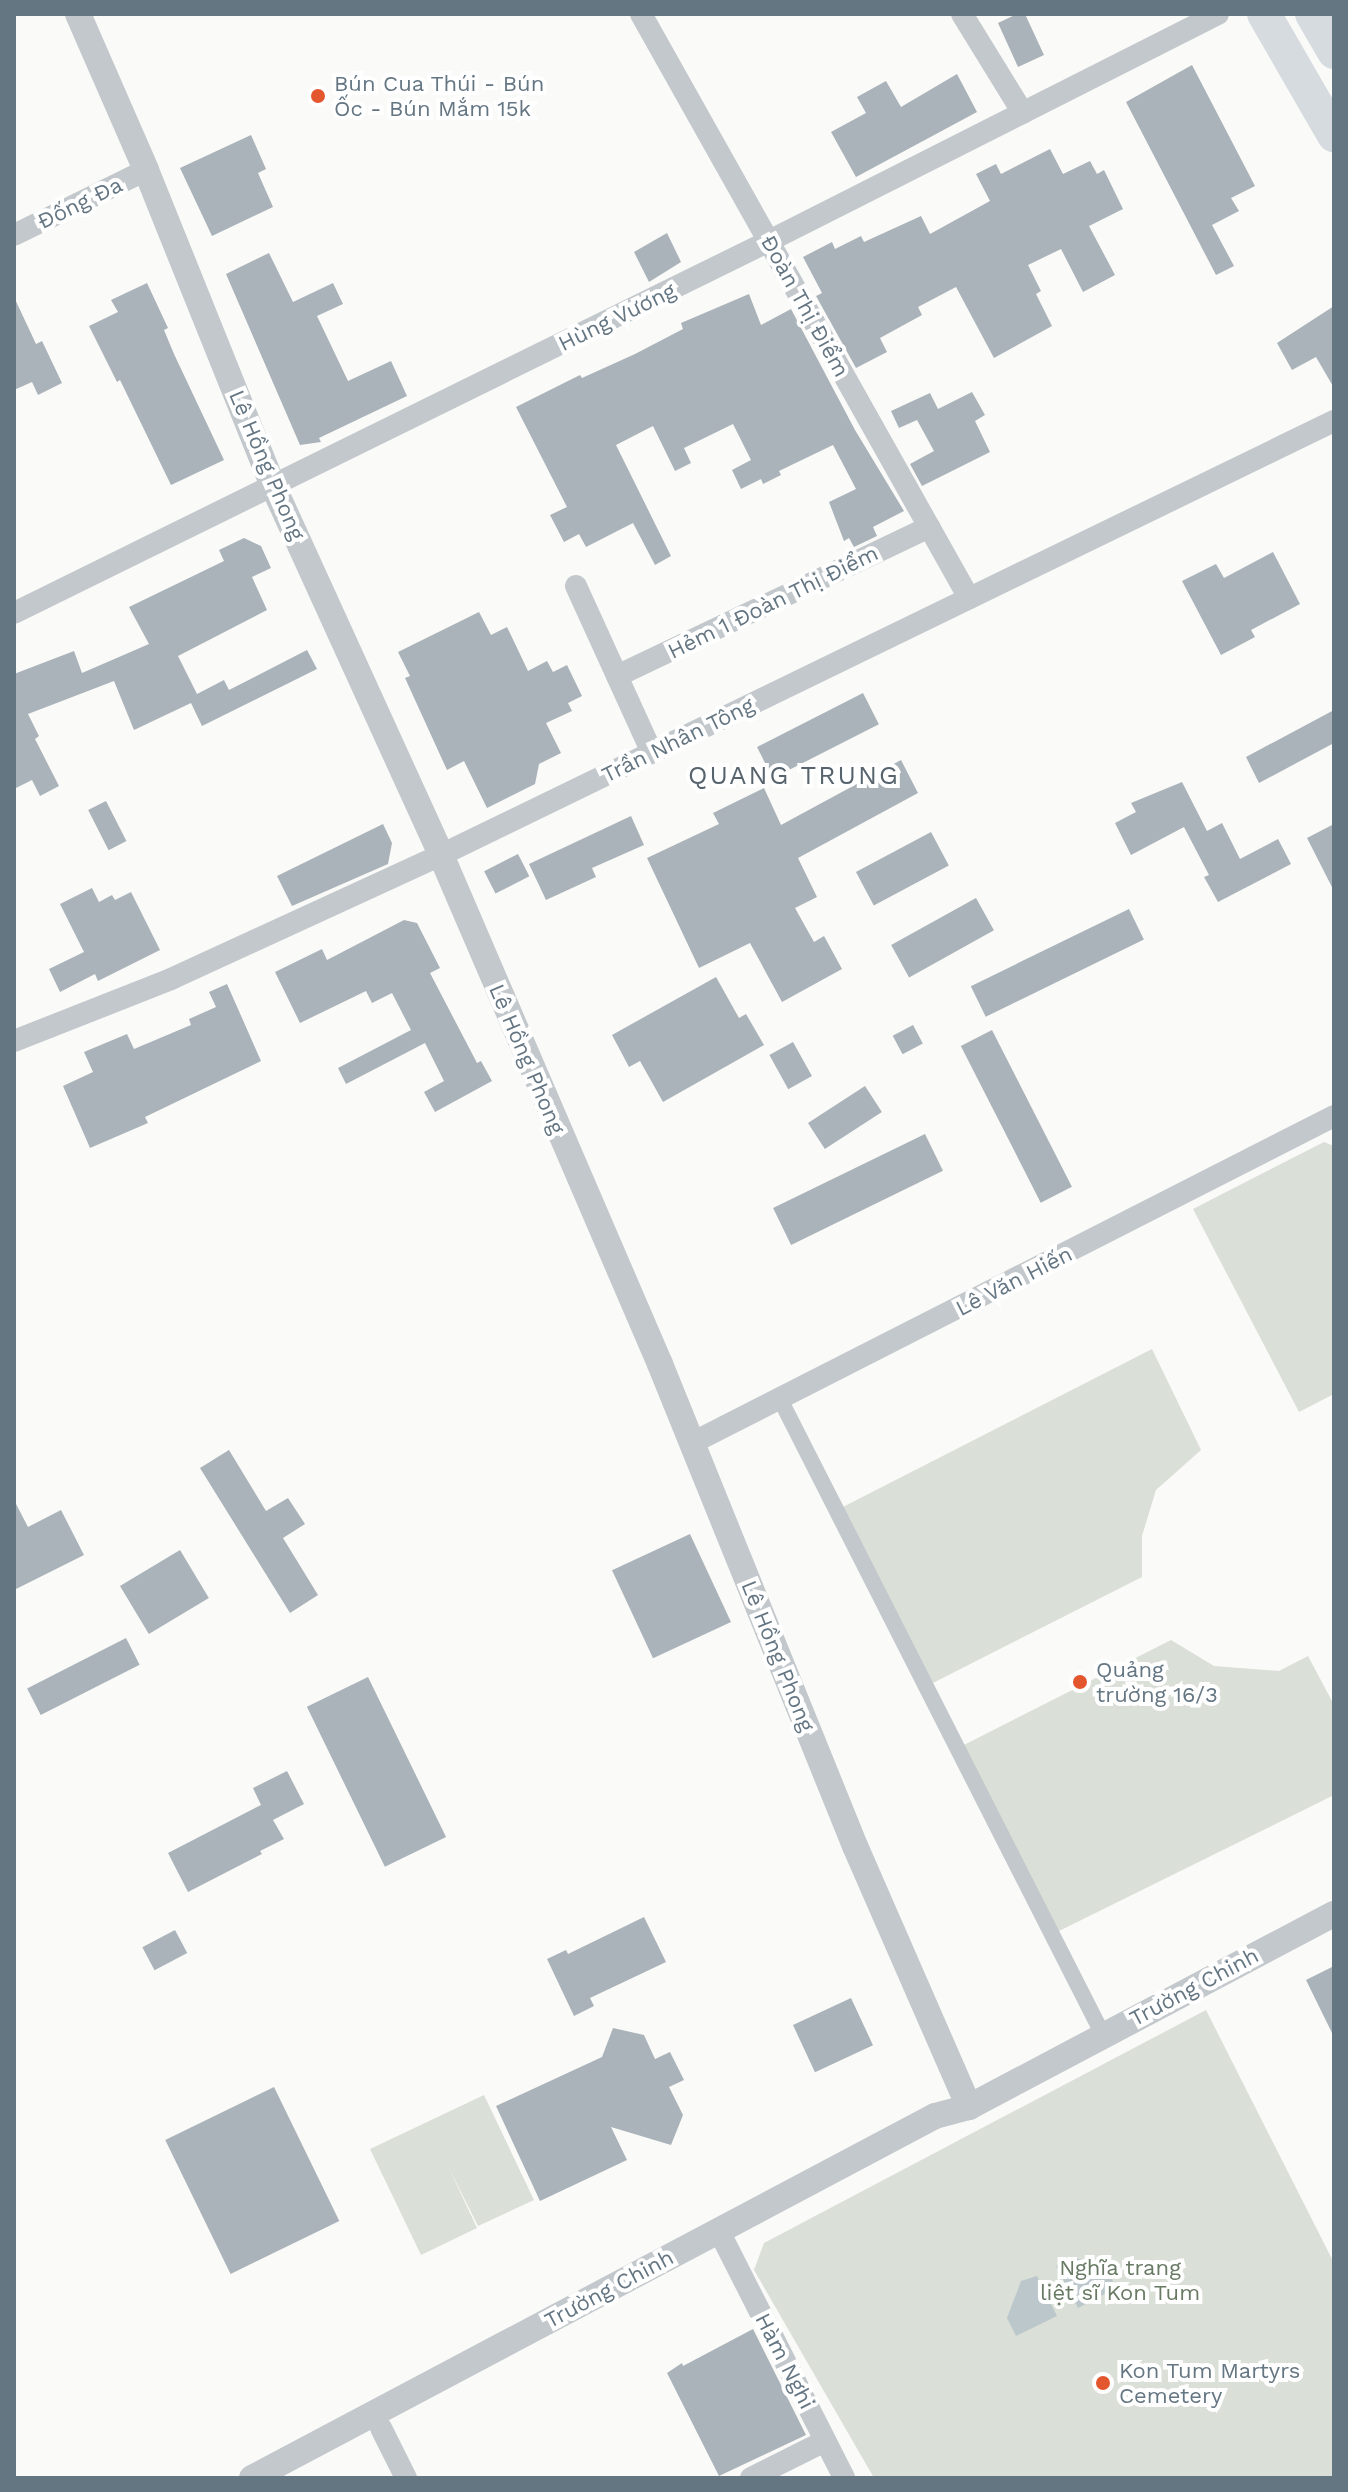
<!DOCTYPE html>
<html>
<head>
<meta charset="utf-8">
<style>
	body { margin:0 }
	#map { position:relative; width:1348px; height:2492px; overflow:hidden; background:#fafaf8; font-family:"Work Sans",sans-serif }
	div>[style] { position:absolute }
	.green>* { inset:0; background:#dadfd7 }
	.water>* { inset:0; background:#bbc7cb }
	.building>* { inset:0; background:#aab3b9; transform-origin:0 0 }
	.pedestrian>* { height:16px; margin:-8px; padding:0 8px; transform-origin:8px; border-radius:8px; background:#c3c8cc }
	.minor>* { height:22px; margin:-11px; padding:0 11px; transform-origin:11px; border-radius:11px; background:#c3c8cc }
	.tertiary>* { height:26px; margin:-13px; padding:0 13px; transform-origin:13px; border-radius:13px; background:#c3c8cc }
	.primary>* { height:34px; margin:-17px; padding:0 17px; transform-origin:17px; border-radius:17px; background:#d6dbdf }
	.dots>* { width:22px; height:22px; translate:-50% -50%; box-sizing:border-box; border:4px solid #fff; border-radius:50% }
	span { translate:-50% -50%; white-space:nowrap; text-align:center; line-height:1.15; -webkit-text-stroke:8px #fff; paint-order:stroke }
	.poi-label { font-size:22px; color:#657683 }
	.left { translate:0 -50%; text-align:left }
	.street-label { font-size:22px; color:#657683 }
	.park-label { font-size:22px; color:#687a64 }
	.quarter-label { font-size:26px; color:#57646e; letter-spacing:2px }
	.frame { position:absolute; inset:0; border:16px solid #657683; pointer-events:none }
</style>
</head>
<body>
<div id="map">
	<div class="green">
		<i style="clip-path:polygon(1324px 1142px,1334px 1146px,1334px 1394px,1299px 1412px,1193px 1209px)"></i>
		<i style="clip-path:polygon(1152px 1349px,1201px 1450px,1156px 1490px,1142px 1536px,1142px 1577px,925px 1687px,835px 1511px)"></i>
		<i style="clip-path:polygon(1171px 1640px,1214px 1666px,1279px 1671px,1308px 1656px,1334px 1705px,1334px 1795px,1053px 1934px,956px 1749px)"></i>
		<i style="clip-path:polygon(1206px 2010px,1334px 2263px,1334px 2478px,874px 2478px,754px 2270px,764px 2243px)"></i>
		<i style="clip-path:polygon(484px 2095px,534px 2200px,478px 2226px,448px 2166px,477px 2228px,421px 2255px,370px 2149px)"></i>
	</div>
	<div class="water">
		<i style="clip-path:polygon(1076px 2258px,1108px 2271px,1116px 2288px,1078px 2308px,1056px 2266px)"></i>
		<i style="clip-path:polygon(1037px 2276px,1057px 2316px,1016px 2336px,1007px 2318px,1021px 2281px)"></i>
	</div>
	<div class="building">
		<i style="clip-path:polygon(1017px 14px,1025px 14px,1044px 55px,1018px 67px,998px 23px)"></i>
		<i style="clip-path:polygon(1192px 65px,1255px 186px,1231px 198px,1239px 211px,1212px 225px,1234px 266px,1216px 275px,1126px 102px)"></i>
		<i style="clip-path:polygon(957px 74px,977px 112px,856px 177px,831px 132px,866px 113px,857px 97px,886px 81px,901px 107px)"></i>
		<i style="clip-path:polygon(251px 135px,266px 169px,258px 173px,273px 207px,212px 236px,180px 168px)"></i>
		<i style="clip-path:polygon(1050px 149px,1063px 174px,1090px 161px,1097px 174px,1104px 170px,1123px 209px,1089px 226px,1115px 275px,1083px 292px,1061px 249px,1028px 265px,1041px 291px,1036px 294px,1052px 326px,994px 358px,956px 287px,918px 307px,922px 315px,880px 338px,887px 352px,856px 368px,816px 296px,822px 293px,803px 257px,832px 242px,835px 249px,861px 236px,864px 242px,921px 216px,930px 234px,990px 201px,976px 174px,996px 164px,1001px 174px)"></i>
		<i style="clip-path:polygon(667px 233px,681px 262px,649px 282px,634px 252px)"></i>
		<i style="clip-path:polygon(269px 253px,293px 302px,333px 283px,343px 304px,317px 316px,348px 381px,391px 361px,407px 396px,319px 438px,321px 442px,300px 445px,226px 274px)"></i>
		<i style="clip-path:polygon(147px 283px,168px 328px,164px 330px,174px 354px,224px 460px,171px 485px,120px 380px,117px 382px,89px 326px,118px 312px,111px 300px)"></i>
		<i style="clip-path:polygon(749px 294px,761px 325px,791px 309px,855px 430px,904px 511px,873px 527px,877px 536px,854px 547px,849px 538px,844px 541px,829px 502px,856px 489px,833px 445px,779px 471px,781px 475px,763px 484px,761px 479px,741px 489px,732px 470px,751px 460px,733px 424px,684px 448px,691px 463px,675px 471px,653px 426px,616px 445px,671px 556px,655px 565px,633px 523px,586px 547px,579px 534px,564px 542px,550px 515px,567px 507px,516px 407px,580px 375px,582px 378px,635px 354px,683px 329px,681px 323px)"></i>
		<i style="clip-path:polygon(14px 297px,36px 344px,42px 341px,62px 383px,38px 395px,32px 382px,14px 390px)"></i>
		<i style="clip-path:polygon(1334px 306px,1334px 388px,1316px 357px,1292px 370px,1277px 343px)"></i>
		<i style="clip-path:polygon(972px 392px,985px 415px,975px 421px,990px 452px,922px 486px,910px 464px,934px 451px,917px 420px,899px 428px,891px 411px,930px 393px,938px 409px)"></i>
		<i style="clip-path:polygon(244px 538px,261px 546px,271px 568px,252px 577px,267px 610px,178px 656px,197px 694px,224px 680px,229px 690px,307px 650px,317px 669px,202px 726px,191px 703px,134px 730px,114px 681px,28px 714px,39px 736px,35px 739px,59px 786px,40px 796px,32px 780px,14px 789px,14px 674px,74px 651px,82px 673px,149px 644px,129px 607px,224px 561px,219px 550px)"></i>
		<i style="clip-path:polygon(1273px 552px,1300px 604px,1251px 630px,1255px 637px,1221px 655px,1182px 581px,1216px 564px,1224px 578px)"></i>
		<i style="clip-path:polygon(479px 612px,491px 635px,507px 627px,528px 671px,547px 661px,553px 672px,567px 665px,582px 696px,568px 703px,572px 711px,546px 723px,561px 753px,539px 764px,535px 784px,487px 808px,464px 761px,447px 770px,405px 678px,410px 676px,398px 652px)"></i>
		<i style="left:863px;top:693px;width:35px;height:119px;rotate:63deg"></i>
		<i style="clip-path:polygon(1334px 710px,1334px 743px,1259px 783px,1246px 757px)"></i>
		<i style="clip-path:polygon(901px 760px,918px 793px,798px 858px,817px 897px,795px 908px,814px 942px,824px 936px,842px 969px,782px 1002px,750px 943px,699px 968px,647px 858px,719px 824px,713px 813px,764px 788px,781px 825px)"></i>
		<i style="clip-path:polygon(1182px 782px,1207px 831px,1222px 823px,1240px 859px,1278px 839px,1291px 864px,1218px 902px,1204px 877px,1209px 875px,1184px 827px,1131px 855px,1115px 823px,1136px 812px,1131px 803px)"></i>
		<i style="left:106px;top:801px;width:45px;height:20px;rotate:63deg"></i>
		<i style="clip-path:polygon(631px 816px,644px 845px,592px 868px,596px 877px,546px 900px,529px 864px)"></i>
		<i style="clip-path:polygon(383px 824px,392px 843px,388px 864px,292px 906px,277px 876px)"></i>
		<i style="clip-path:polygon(1334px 824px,1334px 891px,1307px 838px)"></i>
		<i style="left:931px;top:832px;width:38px;height:85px;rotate:62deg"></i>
		<i style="left:518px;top:854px;width:25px;height:38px;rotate:63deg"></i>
		<i style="clip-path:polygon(92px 888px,99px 902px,112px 895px,115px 900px,131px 892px,160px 950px,98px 981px,95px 974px,60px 992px,49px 969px,84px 952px,60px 904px)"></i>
		<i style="left:976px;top:898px;width:37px;height:97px;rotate:61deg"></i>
		<i style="left:1129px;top:909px;width:34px;height:176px;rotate:64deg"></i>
		<i style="clip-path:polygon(404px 920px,417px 923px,440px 968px,430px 973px,477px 1063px,481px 1061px,492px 1081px,435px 1112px,424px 1092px,444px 1081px,425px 1043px,346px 1084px,338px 1068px,411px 1030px,392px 993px,372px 1003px,366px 991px,300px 1023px,275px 972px,322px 949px,327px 960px)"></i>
		<i style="clip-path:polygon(716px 977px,739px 1018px,746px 1014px,764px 1045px,663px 1102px,640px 1061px,629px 1067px,612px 1035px)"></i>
		<i style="clip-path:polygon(227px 984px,261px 1061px,145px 1117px,148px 1123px,90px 1148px,63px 1086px,93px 1072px,84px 1052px,127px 1034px,134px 1049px,191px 1025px,189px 1019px,216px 1007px,209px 992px)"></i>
		<i style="left:913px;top:1025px;width:21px;height:23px;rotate:62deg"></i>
		<i style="left:992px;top:1030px;width:176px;height:35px;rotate:63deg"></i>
		<i style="left:793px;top:1042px;width:39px;height:27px;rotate:61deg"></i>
		<i style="left:865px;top:1086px;width:31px;height:68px;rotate:57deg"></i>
		<i style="left:925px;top:1134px;width:41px;height:169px;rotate:64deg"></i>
		<i style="clip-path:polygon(229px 1450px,266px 1511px,288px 1498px,305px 1524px,283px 1538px,318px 1595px,290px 1613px,200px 1468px)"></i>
		<i style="clip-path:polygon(14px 1500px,28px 1527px,61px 1510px,84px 1555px,14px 1590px)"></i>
		<i style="left:690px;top:1534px;width:97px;height:86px;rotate:65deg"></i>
		<i style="left:180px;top:1550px;width:56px;height:70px;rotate:59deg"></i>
		<i style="left:126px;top:1638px;width:30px;height:111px;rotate:63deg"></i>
		<i style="left:368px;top:1677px;width:178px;height:68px;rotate:64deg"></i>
		<i style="clip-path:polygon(287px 1771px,304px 1804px,273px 1820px,284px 1839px,260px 1851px,262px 1854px,188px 1892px,168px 1853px,261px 1805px,253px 1788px)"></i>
		<i style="clip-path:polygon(644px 1917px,666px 1962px,590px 1998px,594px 2006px,574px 2016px,547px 1959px,566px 1950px,568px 1954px)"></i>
		<i style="left:175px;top:1930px;width:26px;height:37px;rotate:62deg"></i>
		<i style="clip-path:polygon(1334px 1966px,1334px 2037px,1306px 1980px)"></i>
		<i style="left:851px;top:1998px;width:52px;height:64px;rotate:65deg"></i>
		<i style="clip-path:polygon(613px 2028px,644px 2035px,655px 2059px,670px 2052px,684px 2080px,669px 2087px,683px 2115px,671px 2145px,611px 2127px,627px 2160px,540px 2201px,496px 2106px,602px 2057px)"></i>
		<i style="left:274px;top:2087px;width:149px;height:121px;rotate:64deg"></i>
		<i style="clip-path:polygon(753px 2329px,806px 2435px,719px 2476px,667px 2373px,682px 2363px,683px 2366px)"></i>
	</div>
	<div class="pedestrian">
		<i style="left:781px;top:1401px;width:711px;rotate:63.07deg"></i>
	</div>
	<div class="minor">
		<i style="left:641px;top:14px;width:670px;rotate:60.68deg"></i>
		<i style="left:962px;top:14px;width:116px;rotate:58.4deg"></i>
		<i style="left:14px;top:235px;width:147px;rotate:-26.2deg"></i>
		<i style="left:576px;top:586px;width:183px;rotate:65.5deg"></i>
		<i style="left:14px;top:613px;width:842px;rotate:-26.23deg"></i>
		<i style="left:769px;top:241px;width:503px;rotate:-26.82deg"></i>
		<i style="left:617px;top:676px;width:346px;rotate:-25.5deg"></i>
		<i style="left:14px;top:1041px;width:169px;rotate:-21.5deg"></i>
		<i style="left:171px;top:979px;width:297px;rotate:-24.7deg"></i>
		<i style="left:441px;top:855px;width:993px;rotate:-25.92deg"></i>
		<i style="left:692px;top:1443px;width:720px;rotate:-26.99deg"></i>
		<i style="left:725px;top:2243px;width:263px;rotate:63.1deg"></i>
		<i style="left:381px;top:2428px;width:56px;rotate:63.4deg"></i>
		<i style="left:751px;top:2478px;width:83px;rotate:-26.6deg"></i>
	</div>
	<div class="tertiary">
		<i style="left:78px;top:14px;width:170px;rotate:66.4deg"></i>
		<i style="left:146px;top:170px;width:343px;rotate:68.1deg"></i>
		<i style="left:274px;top:488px;width:403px;rotate:65.5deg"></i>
		<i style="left:441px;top:855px;width:554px;rotate:66.72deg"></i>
		<i style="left:660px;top:1364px;width:520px;rotate:67.97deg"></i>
		<i style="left:855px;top:1846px;width:285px;rotate:66.4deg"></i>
		<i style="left:252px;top:2478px;width:773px;rotate:-27.92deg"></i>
		<i style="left:935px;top:2116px;width:35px;rotate:-15deg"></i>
		<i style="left:969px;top:2107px;width:413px;rotate:-27.9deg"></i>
	</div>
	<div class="primary">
		<i style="left:1264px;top:14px;width:140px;rotate:60deg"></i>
		<i style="left:1312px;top:14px;width:44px;rotate:59.9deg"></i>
	</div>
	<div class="dots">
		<i style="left:318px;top:96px;background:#e4572e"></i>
		<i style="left:1080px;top:1682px;background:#e4572e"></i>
		<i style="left:1103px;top:2383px;background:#e4572e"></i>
	</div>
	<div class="poi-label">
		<span class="left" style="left:334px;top:96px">Bún Cua Thúi - Bún<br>Ốc - Bún Mắm 15k</span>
		<span class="left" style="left:1096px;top:1682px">Quảng<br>trường 16/3</span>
		<span class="left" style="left:1119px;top:2383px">Kon Tum Martyrs<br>Cemetery</span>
	</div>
	<div class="street-label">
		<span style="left:80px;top:203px;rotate:-26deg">Đống Đa</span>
		<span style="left:805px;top:306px;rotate:61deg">Đoàn Thị Điểm</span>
		<span style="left:617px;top:317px;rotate:-26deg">Hùng Vương</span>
		<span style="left:267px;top:465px;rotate:67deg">Lê Hồng Phong</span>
		<span style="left:773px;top:602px;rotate:-26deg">Hẻm 1 Đoàn Thị Điểm</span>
		<span style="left:678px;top:740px;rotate:-26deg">Trần Nhân Tông</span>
		<span style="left:527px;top:1059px;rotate:67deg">Lê Hồng Phong</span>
		<span style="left:1014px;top:1281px;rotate:-27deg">Lê Văn Hiến</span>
		<span style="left:778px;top:1656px;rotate:68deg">Lê Hồng Phong</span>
		<span style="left:1194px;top:1987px;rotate:-28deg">Trường Chinh</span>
		<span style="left:609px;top:2289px;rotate:-28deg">Trường Chinh</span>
		<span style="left:785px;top:2361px;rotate:63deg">Hàm Nghi</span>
	</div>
	<div class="park-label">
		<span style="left:1120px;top:2280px">Nghĩa trang<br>liệt sĩ Kon Tum</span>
	</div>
	<div class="quarter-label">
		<span style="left:794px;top:776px">QUANG TRUNG</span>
	</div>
	<div class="frame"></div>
</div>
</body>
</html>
